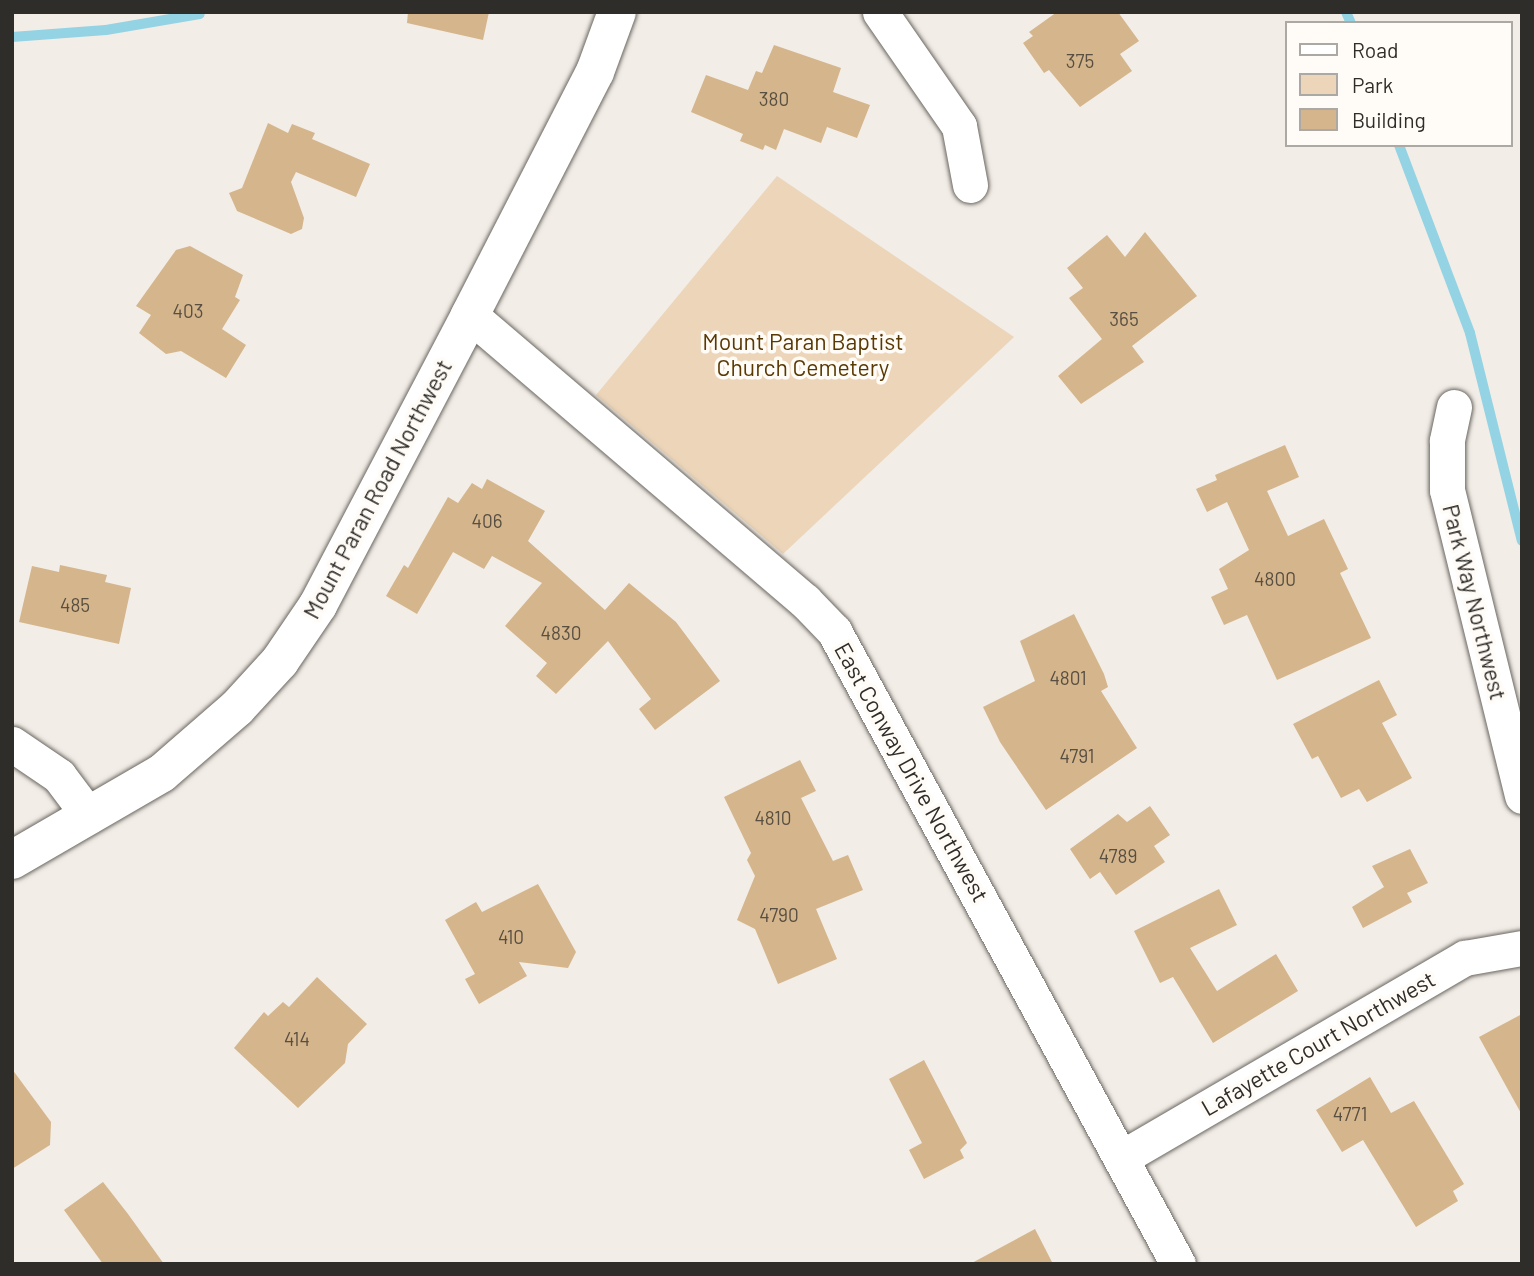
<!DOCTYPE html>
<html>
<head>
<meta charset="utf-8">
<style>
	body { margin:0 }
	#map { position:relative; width:1534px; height:1276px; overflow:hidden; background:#f2ede7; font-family:Barlow,sans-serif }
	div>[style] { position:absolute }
	.green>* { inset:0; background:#ecd5b9 }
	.stream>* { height:10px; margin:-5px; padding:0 5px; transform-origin:5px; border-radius:5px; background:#94d3e3 }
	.building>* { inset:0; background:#d5b58b }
	.roads { filter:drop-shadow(0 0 2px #6a6660) drop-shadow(0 0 2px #6a6660) }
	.minor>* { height:35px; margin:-17.5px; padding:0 17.5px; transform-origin:17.5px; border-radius:17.5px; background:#fff }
	.secondary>* { height:38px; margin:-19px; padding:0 19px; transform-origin:19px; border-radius:19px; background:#fff }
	span { translate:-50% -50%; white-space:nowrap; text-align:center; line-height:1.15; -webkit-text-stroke:7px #fffbf6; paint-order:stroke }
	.number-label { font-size:19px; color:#584f42 }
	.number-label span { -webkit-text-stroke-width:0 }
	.park-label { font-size:23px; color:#593903 }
	.street-label { font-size:23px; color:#2f2d2a }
	.frame { position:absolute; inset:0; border:14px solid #2f2d2a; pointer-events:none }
	.legend { position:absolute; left:1285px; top:21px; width:228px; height:126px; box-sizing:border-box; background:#fffbf6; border:2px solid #aca9a4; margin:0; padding:9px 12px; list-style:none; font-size:21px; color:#2f2d2a }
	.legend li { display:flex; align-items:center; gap:14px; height:35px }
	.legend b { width:35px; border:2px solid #aca9a4 }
</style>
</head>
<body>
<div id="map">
	<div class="green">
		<i style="clip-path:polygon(777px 176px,1014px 337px,783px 554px,596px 395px)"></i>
	</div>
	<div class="stream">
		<i style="left:1346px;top:12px;width:12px;rotate:66deg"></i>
		<i style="left:12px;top:37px;width:94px;rotate:-4.3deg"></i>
		<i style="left:106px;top:30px;width:95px;rotate:-9.7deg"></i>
		<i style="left:1399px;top:145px;width:201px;rotate:69.3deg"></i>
		<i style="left:1470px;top:333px;width:214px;rotate:76deg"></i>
	</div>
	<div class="building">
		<i style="clip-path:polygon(408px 12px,489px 12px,483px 40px,407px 23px)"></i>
		<i style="clip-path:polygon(1057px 12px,1118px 12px,1139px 41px,1120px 54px,1132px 71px,1080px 107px,1049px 70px,1044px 73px,1023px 43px,1033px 36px,1029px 32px)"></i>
		<i style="clip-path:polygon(774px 45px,841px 68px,833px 92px,870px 105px,857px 138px,827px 127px,821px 143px,784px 129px,776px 150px,765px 145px,763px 150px,740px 141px,743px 134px,691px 112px,706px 75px,748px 90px,756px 71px,762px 73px)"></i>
		<i style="clip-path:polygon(268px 123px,288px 133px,292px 124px,315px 133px,312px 139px,370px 164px,356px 197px,296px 172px,291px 182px,304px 218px,302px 229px,291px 234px,237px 211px,229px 193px,242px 188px)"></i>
		<i style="clip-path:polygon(1145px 232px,1197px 296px,1132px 346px,1144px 362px,1081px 404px,1058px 376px,1102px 339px,1069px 298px,1083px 288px,1067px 268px,1107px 235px,1125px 257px)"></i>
		<i style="clip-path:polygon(190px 246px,243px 275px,235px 297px,240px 300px,222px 329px,246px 345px,226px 378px,181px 351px,166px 354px,139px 333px,151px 315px,136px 306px,176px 250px)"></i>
		<i style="clip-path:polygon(1285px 445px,1299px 477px,1267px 491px,1288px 536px,1324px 519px,1348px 569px,1340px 573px,1371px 638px,1277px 680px,1247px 615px,1224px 625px,1211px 597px,1228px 589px,1219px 569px,1249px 550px,1227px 502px,1207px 512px,1196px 489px,1217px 480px,1215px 475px)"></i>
		<i style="clip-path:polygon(487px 479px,545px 511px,528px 541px,605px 610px,629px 583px,676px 622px,720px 681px,655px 730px,639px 709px,651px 699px,608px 641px,556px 694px,536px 676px,547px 663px,505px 626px,542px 583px,492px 556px,484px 569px,453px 552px,417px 614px,386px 596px,404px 565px,408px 568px,448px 497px,458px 503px,472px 483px,482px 489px)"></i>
		<i style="clip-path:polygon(60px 565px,107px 575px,105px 582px,131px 588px,119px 644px,19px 622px,32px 566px,59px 572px)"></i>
		<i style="clip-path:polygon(1074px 614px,1104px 674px,1108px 687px,1101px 691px,1137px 748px,1046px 810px,1000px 742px,983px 707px,1035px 681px,1020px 641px)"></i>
		<i style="clip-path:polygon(1379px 680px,1397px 715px,1382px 723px,1412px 778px,1367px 802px,1359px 789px,1341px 798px,1318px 756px,1312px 759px,1293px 724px)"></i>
		<i style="clip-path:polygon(800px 760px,816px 791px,801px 798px,833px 861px,848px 855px,863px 890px,816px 909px,837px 959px,778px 984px,755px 929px,737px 920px,755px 876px,747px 860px,751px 853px,724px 797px)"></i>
		<i style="clip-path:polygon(1150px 806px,1170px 835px,1154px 846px,1165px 862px,1116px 895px,1100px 872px,1090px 879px,1070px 849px,1118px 814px,1127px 822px)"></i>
		<i style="clip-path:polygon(1410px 849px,1428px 883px,1407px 893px,1412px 902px,1363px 928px,1352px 907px,1384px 887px,1372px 866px)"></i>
		<i style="clip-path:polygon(538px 884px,576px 952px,568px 968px,519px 962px,527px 976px,479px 1004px,465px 979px,475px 974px,445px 920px,476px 902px,482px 912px)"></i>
		<i style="clip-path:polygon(1219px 889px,1237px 925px,1190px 948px,1217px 991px,1276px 954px,1298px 991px,1213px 1043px,1173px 977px,1160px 983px,1134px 931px)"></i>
		<i style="clip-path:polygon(317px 977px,367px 1024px,348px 1044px,345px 1063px,298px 1108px,234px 1048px,264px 1012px,268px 1016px,283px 1002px,289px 1007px)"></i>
		<i style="clip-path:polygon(1522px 1014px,1522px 1115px,1479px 1037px)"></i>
		<i style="clip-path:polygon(924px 1060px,967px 1143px,960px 1150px,964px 1158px,924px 1179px,909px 1150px,922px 1143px,889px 1079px)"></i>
		<i style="clip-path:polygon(12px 1069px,51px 1122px,50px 1145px,12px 1169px)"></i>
		<i style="clip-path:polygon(1370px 1077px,1391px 1113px,1414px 1101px,1464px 1184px,1453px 1191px,1458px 1201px,1416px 1227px,1363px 1140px,1342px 1152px,1316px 1110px)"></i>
		<i style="clip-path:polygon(103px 1182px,128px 1214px,164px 1264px,103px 1264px,64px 1210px)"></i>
		<i style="clip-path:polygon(1035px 1229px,1053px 1264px,970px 1264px)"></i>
	</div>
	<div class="roads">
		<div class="minor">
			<i style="left:880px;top:12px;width:139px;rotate:55.3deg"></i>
			<i style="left:959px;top:126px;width:60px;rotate:79.4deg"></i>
			<i style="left:470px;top:315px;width:440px;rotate:40.5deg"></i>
			<i style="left:805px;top:601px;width:42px;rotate:46deg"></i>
			<i style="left:834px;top:631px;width:720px;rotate:61.48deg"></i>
			<i style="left:1454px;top:407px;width:35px;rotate:102deg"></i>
			<i style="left:1447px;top:441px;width:49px;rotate:90deg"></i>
			<i style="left:1447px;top:490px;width:315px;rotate:76.2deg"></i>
			<i style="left:12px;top:744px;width:57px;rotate:34.2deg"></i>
			<i style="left:59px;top:776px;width:50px;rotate:53.1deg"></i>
			<i style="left:1121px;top:1158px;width:398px;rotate:-30.2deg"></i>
			<i style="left:1465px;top:958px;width:58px;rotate:-10deg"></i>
		</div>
		<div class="secondary">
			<i style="left:12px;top:860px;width:173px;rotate:-30.1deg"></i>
			<i style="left:162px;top:773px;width:99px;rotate:-40.9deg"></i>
			<i style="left:237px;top:708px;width:64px;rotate:-47.5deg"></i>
			<i style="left:280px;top:661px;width:68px;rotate:-55.8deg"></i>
			<i style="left:318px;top:605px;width:327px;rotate:-62.3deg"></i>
			<i style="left:470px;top:315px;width:273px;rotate:-62.8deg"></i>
			<i style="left:595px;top:72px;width:64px;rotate:-69.9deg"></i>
		</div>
	</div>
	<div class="number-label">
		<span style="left:1080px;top:61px">375</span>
		<span style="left:774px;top:99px">380</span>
		<span style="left:188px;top:311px">403</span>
		<span style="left:1124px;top:319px">365</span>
		<span style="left:487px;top:521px">406</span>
		<span style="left:1275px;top:579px">4800</span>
		<span style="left:75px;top:605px">485</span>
		<span style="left:561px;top:633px">4830</span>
		<span style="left:1068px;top:678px">4801</span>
		<span style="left:1077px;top:756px">4791</span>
		<span style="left:773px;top:818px">4810</span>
		<span style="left:1118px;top:856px">4789</span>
		<span style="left:779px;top:915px">4790</span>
		<span style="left:511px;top:937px">410</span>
		<span style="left:297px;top:1039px">414</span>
		<span style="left:1350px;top:1114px">4771</span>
	</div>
	<div class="park-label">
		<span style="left:803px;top:354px">Mount Paran Baptist<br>Church Cemetery</span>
	</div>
	<div class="street-label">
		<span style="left:377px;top:489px;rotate:-62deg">Mount Paran Road Northwest</span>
		<span style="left:1475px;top:602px;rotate:76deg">Park Way Northwest</span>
		<span style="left:912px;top:772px;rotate:61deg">East Conway Drive Northwest</span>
		<span style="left:1318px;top:1043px;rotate:-30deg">Lafayette Court Northwest</span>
	</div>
	<div class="frame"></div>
	<ul class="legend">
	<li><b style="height:9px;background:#fff"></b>Road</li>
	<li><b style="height:19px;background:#ecd5b9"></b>Park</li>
	<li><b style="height:19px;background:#d5b58b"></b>Building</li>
	</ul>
</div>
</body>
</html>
